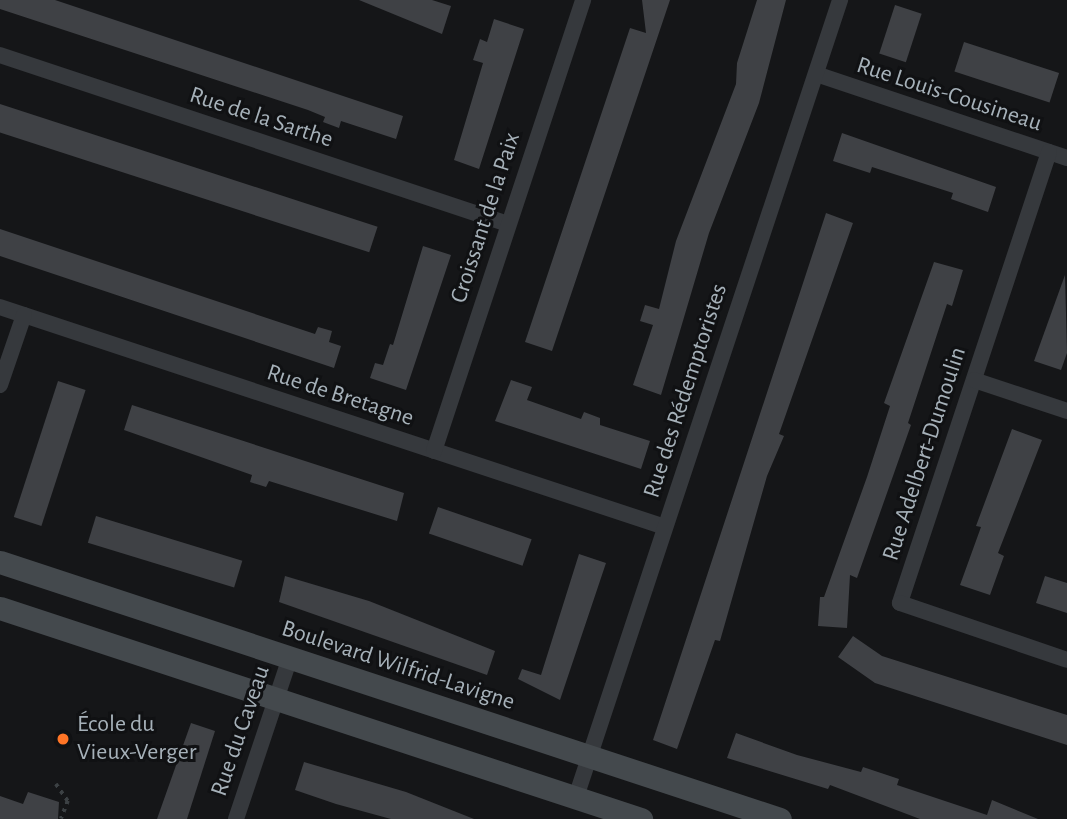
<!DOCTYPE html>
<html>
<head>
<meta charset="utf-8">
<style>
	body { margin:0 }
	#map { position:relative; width:1067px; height:819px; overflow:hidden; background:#151618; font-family:"Alegreya Sans",sans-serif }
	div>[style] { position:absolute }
	.building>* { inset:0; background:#3f4145; transform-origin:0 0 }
	.path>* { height:3.5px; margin-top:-1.75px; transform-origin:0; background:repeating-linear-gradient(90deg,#3c4144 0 3.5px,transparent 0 8.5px) }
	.street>* { height:16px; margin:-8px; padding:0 8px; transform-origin:8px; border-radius:8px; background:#36393d }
	.secondary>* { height:23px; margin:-11.5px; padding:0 11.5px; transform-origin:11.5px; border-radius:11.5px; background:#44494d }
	.dots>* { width:19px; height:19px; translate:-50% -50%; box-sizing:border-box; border:4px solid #101113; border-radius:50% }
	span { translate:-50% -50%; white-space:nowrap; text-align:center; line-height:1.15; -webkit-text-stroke:6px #101113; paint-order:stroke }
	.street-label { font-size:24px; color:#a6b1b9 }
	.poi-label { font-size:24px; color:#a6b1b9 }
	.left { translate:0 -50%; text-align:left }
</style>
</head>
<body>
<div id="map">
	<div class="building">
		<i style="clip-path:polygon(0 0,55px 0,403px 116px,396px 139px,341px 121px,339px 128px,323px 122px,325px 117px,308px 110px,0 9px)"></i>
		<i style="clip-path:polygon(359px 0,432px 0,451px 6px,442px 34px)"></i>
		<i style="clip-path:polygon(642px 0,670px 0,552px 351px,525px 342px,630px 28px,646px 33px)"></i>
		<i style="clip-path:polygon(757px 0,786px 0,759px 103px,709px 233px,661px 395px,633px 385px,653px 325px,640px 321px,645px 305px,659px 309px,676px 241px,736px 84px,737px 63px)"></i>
		<i style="left:895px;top:5px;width:28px;height:51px;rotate:18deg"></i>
		<i style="clip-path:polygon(494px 19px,524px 29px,479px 169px,454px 160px,483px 63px,473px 60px,480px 39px,487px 42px)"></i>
		<i style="left:964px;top:42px;width:100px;height:31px;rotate:18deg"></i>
		<i style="left:0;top:104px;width:397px;height:27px;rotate:18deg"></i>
		<i style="clip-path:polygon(842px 133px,996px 187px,988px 212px,951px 199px,953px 193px,872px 167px,870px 173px,833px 161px)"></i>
		<i style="clip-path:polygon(826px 213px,853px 223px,779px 434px,784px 436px,767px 476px,720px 641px,715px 640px,677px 749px,653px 740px)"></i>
		<i style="clip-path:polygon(0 229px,315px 334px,318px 327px,332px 331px,329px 342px,341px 346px,334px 368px,0 256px)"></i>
		<i style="clip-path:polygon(423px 246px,451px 255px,406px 390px,370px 378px,375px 363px,383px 365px,390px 344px,393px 345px)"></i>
		<i style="clip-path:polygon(934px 262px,963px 270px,952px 306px,947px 304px,908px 423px,911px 425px,857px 578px,850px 575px,847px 628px,818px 626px,820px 597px,824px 597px,867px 477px,890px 406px,884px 403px)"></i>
		<i style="clip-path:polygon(1065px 275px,1067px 353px,1061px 370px,1034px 361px)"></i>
		<i style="clip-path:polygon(511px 380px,532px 387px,527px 400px,581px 419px,584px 412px,600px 418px,600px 425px,650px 441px,641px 469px,495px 421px)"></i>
		<i style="left:58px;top:381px;width:29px;height:143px;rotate:18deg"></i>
		<i style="clip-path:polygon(132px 405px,404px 493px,397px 521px,269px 481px,266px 487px,250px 482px,252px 475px,124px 430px)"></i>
		<i style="clip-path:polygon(1012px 429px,1042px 440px,998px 553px,1004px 556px,990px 595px,960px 585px,981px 527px,976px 526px)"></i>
		<i style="left:438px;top:507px;width:99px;height:28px;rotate:19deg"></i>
		<i style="left:96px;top:516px;width:153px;height:28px;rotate:17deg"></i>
		<i style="clip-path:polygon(579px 554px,606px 563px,560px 700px,518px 679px,522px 669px,541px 675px)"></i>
		<i style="clip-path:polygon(285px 576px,369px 601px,495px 651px,487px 675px,279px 602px)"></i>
		<i style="clip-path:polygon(1045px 576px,1067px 583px,1067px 613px,1036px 603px)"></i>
		<i style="clip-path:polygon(853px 636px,882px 656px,1067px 715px,1067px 745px,875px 683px,838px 657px)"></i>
		<i style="clip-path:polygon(191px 723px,215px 731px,187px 819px,157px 819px)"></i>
		<i style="clip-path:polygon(736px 733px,797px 755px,861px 772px,863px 767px,899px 779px,897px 785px,987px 815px,992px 800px,1038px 819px,920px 819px,830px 785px,828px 789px,727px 758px)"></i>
		<i style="clip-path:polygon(304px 762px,406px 792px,474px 819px,391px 819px,336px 804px,295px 790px)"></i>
		<i style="clip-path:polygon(28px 792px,59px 802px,58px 819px,0 819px,0 796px,23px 804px)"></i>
	</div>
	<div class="path">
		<i style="left:56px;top:784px;width:21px;rotate:55deg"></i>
		<i style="left:68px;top:801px;width:19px;rotate:111deg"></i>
	</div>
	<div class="street">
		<i style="left:0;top:55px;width:535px;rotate:18.4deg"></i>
		<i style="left:816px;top:74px;width:265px;rotate:18.5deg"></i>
		<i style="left:1049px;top:152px;width:475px;rotate:108.3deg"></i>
		<i style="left:900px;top:603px;width:176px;rotate:18.8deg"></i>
		<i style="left:0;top:307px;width:700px;rotate:18.31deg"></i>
		<i style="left:974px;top:380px;width:98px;rotate:18.4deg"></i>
		<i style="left:0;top:385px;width:74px;rotate:-71.1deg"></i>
		<i style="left:434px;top:451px;width:475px;rotate:-71.7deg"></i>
		<i style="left:576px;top:797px;width:840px;rotate:-71.67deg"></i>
		<i style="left:236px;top:819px;width:170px;rotate:-71.5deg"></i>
	</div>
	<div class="secondary">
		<i style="left:0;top:562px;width:821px;rotate:18.24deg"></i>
		<i style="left:0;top:608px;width:675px;rotate:18.22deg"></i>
	</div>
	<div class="dots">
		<i style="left:63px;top:739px;background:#ff7526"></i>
	</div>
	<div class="street-label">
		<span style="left:949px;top:95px;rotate:18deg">Rue Louis-Cousineau</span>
		<span style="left:261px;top:118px;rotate:18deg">Rue de la Sarthe</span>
		<span style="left:486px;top:218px;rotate:-72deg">Croissant de la Paix</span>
		<span style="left:686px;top:391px;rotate:-72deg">Rue des Rédemptoristes</span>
		<span style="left:340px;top:396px;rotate:18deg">Rue de Bretagne</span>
		<span style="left:925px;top:454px;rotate:-72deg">Rue Adelbert-Dumoulin</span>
		<span style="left:398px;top:666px;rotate:18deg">Boulevard Wilfrid-Lavigne</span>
		<span style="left:241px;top:731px;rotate:-71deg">Rue du Caveau</span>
	</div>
	<div class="poi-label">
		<span class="left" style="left:77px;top:739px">École du<br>Vieux-Verger</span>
	</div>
</div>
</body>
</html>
